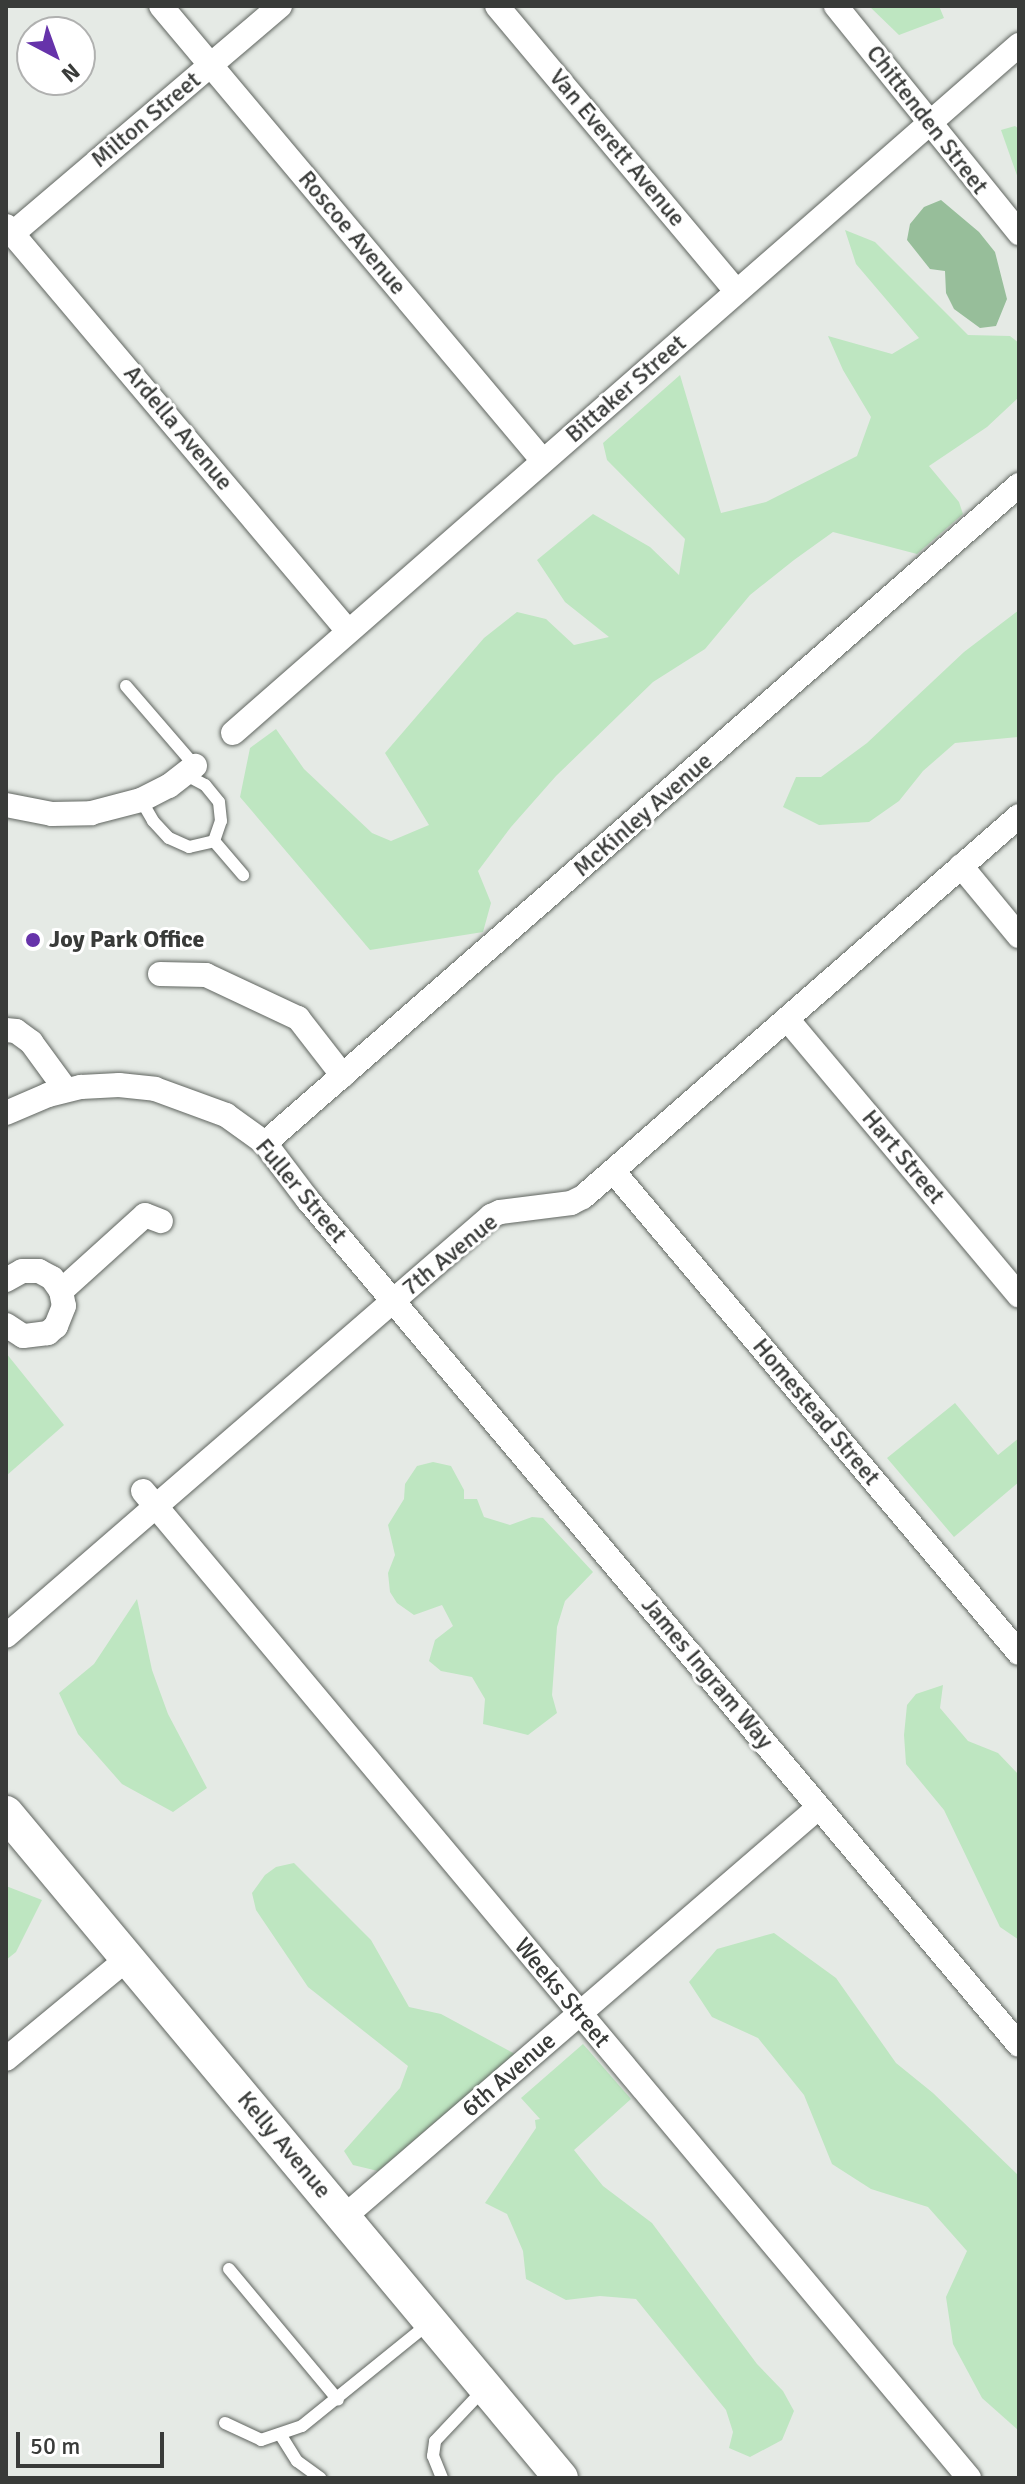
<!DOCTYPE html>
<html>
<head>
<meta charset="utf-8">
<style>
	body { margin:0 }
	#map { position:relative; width:1025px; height:2484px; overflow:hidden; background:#e5eae5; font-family:Signika,sans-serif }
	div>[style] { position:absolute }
	.green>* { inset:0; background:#bee6c1 }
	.water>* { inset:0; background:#97be9a }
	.roads { filter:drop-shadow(0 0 2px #606560) drop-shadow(0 0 2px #606560) }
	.service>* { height:12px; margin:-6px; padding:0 6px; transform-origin:6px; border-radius:6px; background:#fff }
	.minor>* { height:24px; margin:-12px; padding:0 12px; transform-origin:12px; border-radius:12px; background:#fff }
	.secondary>* { height:34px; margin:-17px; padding:0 17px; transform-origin:17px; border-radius:17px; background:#fff }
	.dots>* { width:22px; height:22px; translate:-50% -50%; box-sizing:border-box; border:4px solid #fff; border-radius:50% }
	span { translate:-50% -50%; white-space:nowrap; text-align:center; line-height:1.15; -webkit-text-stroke:6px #fff; paint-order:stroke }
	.street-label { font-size:24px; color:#393b39 }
	.poi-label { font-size:24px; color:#393b39; font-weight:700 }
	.left { translate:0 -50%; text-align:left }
	.frame { position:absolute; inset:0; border:8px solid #393b39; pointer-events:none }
	.north { position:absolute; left:16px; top:16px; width:80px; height:80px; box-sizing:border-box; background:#fff; border:2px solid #b0b1b0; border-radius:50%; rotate:139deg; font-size:22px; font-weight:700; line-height:32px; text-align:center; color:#393b39 }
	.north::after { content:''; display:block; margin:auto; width:28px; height:36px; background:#63a; clip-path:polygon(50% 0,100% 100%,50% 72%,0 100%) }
	.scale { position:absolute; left:16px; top:2432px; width:148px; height:36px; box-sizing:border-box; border:4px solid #393b39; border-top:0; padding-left:10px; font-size:24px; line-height:28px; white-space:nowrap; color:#393b39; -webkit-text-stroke:6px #fff; paint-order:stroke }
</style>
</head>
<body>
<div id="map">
	<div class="green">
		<i style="clip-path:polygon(869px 6px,939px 6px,944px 18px,899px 35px)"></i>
		<i style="clip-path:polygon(1015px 126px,1019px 129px,1019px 181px,1001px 130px)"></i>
		<i style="clip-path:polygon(845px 230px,875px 242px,968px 335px,1010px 336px,1019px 343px,1019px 397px,987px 427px,929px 466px,959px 502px,963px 514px,917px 554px,833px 532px,794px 560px,750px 595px,705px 649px,653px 682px,556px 776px,511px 827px,478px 871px,491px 903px,483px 932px,370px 950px,240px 797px,250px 748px,276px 729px,304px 769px,372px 833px,391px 841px,429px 825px,385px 753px,484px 638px,517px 612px,546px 619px,574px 645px,609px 637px,565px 602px,537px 560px,593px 514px,650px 547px,679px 575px,685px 539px,607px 460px,603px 443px,680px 375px,721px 513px,766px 502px,857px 456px,871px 417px,843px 370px,828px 336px,892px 354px,919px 338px,856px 264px)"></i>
		<i style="clip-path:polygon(1019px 610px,1019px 737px,955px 743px,923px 771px,899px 801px,869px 822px,819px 825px,783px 807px,796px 777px,821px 777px,867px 743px,964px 652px)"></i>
		<i style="clip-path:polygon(6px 1353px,64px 1425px,6px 1476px)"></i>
		<i style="clip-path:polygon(955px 1403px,998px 1455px,1019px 1438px,1019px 1482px,954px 1537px,887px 1458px)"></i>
		<i style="clip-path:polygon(433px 1462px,451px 1466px,464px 1490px,464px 1499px,477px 1499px,484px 1517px,510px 1525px,532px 1517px,543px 1518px,593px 1572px,565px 1601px,557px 1627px,552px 1695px,557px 1713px,528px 1735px,483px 1724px,485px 1699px,472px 1677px,441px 1671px,429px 1661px,435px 1640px,453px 1626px,442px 1605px,414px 1615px,397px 1603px,390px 1592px,388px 1573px,395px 1555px,388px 1525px,404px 1499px,405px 1484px,417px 1466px)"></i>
		<i style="clip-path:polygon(137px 1599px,152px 1670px,168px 1714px,207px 1788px,173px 1812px,122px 1784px,78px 1734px,59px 1693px,94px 1664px)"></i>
		<i style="clip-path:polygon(943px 1685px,940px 1708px,968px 1741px,998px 1753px,1019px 1775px,1019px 1940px,1000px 1927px,944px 1810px,906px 1764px,904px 1735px,907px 1705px,916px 1694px)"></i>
		<i style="clip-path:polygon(294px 1863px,371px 1940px,409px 2007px,441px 2014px,515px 2054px,378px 2171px,353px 2165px,344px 2151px,400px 2088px,408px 2066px,308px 1987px,256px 1910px,252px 1893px,265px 1875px,276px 1867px)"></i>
		<i style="clip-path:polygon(6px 1886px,42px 1900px,16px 1952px,6px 1960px)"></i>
		<i style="clip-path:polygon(774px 1933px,836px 1978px,896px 2063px,933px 2093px,1019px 2176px,1019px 2431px,982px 2398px,953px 2344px,946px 2297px,967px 2251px,928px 2207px,871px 2189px,832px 2164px,804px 2095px,758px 2038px,712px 2017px,689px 1982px,717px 1949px)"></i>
		<i style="clip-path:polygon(583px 2044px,631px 2099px,574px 2150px,603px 2186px,652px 2223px,757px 2364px,783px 2391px,794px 2411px,782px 2440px,750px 2457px,729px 2448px,733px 2432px,726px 2410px,636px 2299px,600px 2296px,566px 2300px,526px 2279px,523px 2251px,507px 2214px,485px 2203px,536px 2128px,535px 2120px,540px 2119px,521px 2098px)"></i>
	</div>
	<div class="water">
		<i style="clip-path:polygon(941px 200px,979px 232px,995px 252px,1007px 299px,996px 326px,980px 328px,954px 309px,946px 293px,945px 271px,930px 269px,907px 240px,910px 224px,924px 207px)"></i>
	</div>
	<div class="roads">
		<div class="service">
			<i style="left:126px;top:686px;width:106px;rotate:49.2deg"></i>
			<i style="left:141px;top:800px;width:24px;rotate:60deg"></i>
			<i style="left:153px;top:821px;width:23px;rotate:47deg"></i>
			<i style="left:169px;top:838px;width:22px;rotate:24deg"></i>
			<i style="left:189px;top:847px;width:26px;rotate:-13deg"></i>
			<i style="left:214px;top:841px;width:21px;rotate:-71deg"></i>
			<i style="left:221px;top:821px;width:19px;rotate:-96deg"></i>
			<i style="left:219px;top:802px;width:22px;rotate:-129deg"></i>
			<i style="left:205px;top:785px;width:24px;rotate:-152deg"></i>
			<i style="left:214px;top:841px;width:45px;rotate:49.5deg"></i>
			<i style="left:229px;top:2269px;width:170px;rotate:50.2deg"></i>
			<i style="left:225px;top:2423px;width:40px;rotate:25deg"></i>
			<i style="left:261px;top:2440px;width:43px;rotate:-18.9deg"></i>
			<i style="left:302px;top:2426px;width:162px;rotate:-39deg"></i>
			<i style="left:280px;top:2434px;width:32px;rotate:58deg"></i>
			<i style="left:297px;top:2461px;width:29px;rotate:36deg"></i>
			<i style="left:442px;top:2478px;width:24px;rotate:-112deg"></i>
			<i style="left:433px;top:2456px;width:15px;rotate:-82deg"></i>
			<i style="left:435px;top:2441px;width:70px;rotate:-46.7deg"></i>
		</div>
		<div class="minor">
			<i style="left:161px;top:6px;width:594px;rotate:49.98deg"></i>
			<i style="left:497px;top:6px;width:372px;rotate:50deg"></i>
			<i style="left:836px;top:6px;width:292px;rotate:51.1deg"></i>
			<i style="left:6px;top:226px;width:530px;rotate:49.82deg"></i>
			<i style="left:12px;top:234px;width:352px;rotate:-40.4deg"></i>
			<i style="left:233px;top:733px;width:1045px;rotate:-41.2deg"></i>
			<i style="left:6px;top:805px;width:47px;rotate:11.1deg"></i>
			<i style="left:52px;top:814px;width:39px;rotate:-1deg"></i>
			<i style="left:91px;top:813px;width:52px;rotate:-14.6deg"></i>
			<i style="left:141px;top:800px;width:31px;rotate:-27deg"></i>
			<i style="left:169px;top:786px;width:33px;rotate:-38deg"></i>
			<i style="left:961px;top:866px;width:91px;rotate:50.4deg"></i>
			<i style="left:160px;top:974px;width:46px;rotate:1.2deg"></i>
			<i style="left:206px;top:975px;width:102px;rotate:25.1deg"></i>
			<i style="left:298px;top:1018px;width:73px;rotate:52.2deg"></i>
			<i style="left:787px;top:1019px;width:361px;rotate:50deg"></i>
			<i style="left:6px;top:1030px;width:10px;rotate:6deg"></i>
			<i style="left:16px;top:1031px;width:19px;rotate:36deg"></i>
			<i style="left:31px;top:1042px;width:59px;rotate:53.9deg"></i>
			<i style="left:6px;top:1113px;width:46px;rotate:-23.2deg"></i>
			<i style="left:48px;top:1095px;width:34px;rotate:-14deg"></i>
			<i style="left:81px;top:1087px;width:38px;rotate:-3deg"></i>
			<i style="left:119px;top:1085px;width:36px;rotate:6deg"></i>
			<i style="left:155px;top:1089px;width:76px;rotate:20.1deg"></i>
			<i style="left:226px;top:1115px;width:48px;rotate:35.7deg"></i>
			<i style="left:265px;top:1143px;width:71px;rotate:53deg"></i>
			<i style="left:308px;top:1200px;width:1104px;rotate:49.92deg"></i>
			<i style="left:265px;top:1143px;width:1001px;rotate:-41.11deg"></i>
			<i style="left:613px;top:1171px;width:630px;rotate:49.89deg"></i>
			<i style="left:6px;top:1280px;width:18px;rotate:-29deg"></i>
			<i style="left:22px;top:1271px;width:17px"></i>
			<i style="left:39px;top:1271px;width:15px;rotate:28deg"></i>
			<i style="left:52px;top:1278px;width:16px;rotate:55deg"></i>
			<i style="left:61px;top:1291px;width:15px;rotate:79deg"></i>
			<i style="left:64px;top:1306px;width:22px;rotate:112deg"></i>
			<i style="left:56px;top:1326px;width:11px;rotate:139deg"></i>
			<i style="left:48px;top:1333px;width:25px;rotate:173deg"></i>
			<i style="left:23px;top:1336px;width:20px;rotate:-147deg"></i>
			<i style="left:61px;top:1291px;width:113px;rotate:-42.1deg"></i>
			<i style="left:145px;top:1215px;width:17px;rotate:21deg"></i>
			<i style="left:143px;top:1491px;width:1287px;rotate:50.07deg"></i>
			<i style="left:6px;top:1636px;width:642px;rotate:-40.89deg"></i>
			<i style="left:491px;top:1216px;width:10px;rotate:-24deg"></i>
			<i style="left:500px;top:1212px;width:72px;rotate:-7.2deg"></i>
			<i style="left:571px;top:1203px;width:13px;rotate:-27deg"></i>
			<i style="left:583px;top:1197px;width:579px;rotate:-41.15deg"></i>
			<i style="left:6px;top:2059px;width:157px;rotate:-39.6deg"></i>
			<i style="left:344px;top:2217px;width:627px;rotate:-40.8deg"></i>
		</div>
		<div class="secondary">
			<i style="left:6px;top:1813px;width:866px;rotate:50.15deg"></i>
		</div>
	</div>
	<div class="dots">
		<i style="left:33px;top:940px;background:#63a"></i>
	</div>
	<div class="street-label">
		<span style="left:146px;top:120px;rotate:-40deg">Milton Street</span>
		<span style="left:927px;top:120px;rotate:52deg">Chittenden Street</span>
		<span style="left:617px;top:148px;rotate:50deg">Van Everett Avenue</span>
		<span style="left:352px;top:233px;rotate:50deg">Roscoe Avenue</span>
		<span style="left:626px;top:389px;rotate:-41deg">Bittaker Street</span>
		<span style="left:178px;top:428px;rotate:50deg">Ardella Avenue</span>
		<span style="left:643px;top:815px;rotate:-41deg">McKinley Avenue</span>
		<span style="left:903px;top:1157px;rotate:50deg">Hart Street</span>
		<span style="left:301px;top:1191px;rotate:50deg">Fuller Street</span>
		<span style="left:450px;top:1255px;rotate:-39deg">7th Avenue</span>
		<span style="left:816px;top:1412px;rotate:50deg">Homestead Street</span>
		<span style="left:707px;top:1673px;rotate:50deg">James Ingram Way</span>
		<span style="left:562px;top:1993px;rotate:50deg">Weeks Street</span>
		<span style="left:509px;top:2075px;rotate:-41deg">6th Avenue</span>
		<span style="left:284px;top:2145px;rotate:50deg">Kelly Avenue</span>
	</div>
	<div class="poi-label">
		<span class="left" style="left:49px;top:940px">Joy Park Office</span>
	</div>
	<div class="frame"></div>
	<div class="north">N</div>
	<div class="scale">50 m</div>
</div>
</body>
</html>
